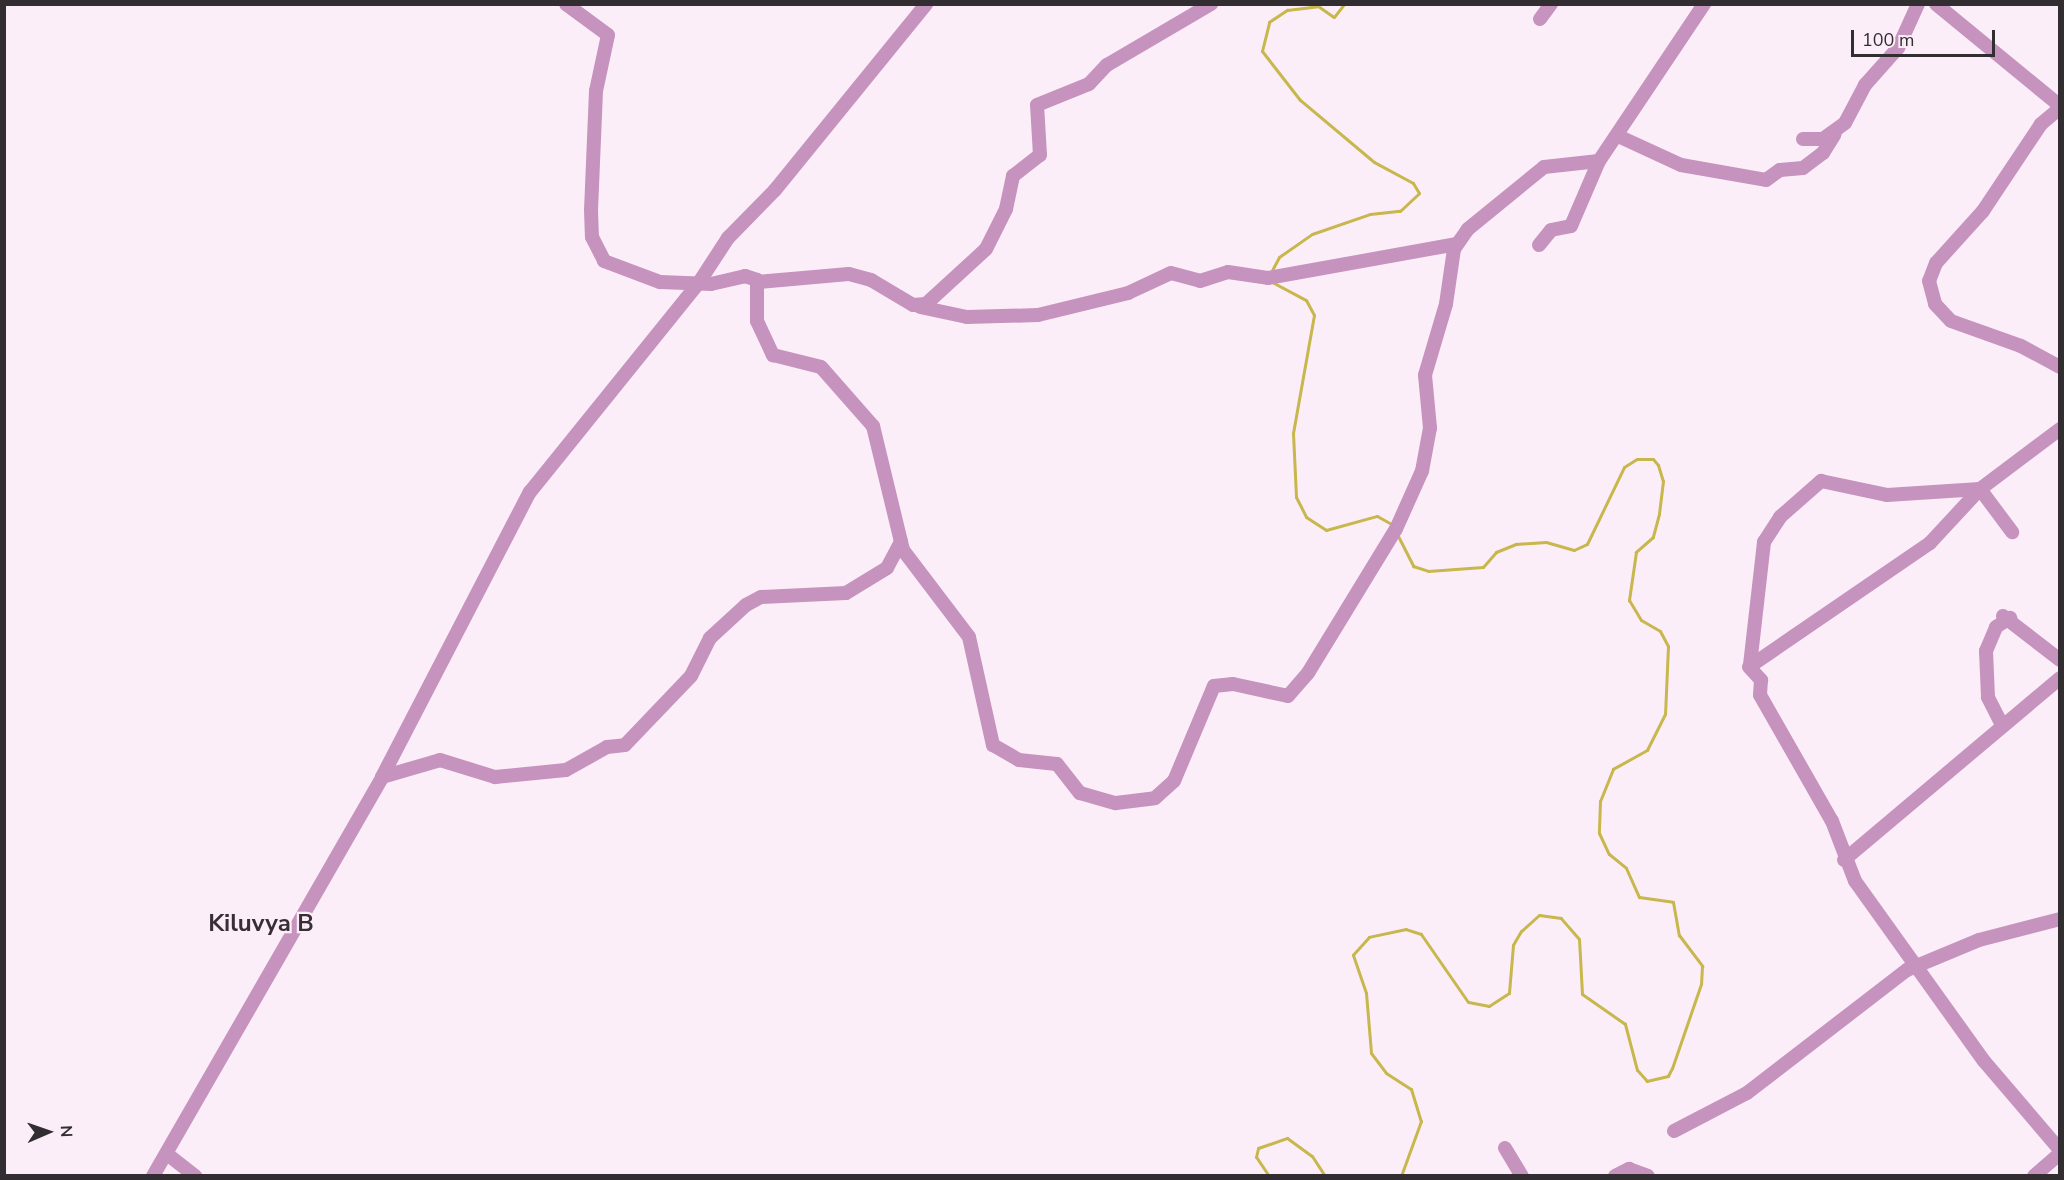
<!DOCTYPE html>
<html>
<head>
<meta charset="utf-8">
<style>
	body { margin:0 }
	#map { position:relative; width:2064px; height:1180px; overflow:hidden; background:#fceef9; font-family:"Nunito Sans",sans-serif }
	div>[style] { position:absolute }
	.stream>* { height:3px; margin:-1.5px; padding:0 1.5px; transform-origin:1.5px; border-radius:1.5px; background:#c7b74c }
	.minor>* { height:14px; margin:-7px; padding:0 7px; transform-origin:7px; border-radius:7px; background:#c693be }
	span { translate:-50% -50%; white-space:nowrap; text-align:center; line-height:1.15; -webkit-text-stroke:4.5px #fceef9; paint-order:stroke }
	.quarter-label { font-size:24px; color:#372e36; font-weight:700 }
	.frame { position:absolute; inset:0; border:6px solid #322d31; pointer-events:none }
	.north { position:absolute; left:18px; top:1102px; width:60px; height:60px; -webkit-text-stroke:4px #fceef9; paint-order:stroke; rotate:88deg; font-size:16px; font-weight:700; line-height:24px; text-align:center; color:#322d31 }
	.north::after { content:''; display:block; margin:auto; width:21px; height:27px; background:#322d31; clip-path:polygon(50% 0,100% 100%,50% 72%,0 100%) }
	.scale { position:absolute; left:1851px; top:30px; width:144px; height:27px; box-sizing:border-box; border:3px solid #322d31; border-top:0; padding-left:8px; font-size:18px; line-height:21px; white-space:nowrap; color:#322d31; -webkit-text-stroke:4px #fceef9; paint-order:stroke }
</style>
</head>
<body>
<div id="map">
	<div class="stream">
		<i style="left:1270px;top:274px;width:19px;rotate:-62deg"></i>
		<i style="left:1279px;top:257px;width:40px;rotate:-34.9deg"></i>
		<i style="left:1312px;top:234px;width:61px;rotate:-19deg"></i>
		<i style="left:1370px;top:214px;width:30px;rotate:-6deg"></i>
		<i style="left:1400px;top:211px;width:26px;rotate:-43deg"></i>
		<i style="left:1419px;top:193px;width:12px;rotate:-121deg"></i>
		<i style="left:1413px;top:183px;width:44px;rotate:-151.7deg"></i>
		<i style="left:1374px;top:162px;width:97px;rotate:-140deg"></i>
		<i style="left:1300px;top:100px;width:62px;rotate:-127.8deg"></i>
		<i style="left:1262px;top:51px;width:30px;rotate:-76deg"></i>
		<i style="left:1269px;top:22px;width:22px;rotate:-34deg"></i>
		<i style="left:1287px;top:10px;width:31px;rotate:-7deg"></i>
		<i style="left:1318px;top:6px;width:19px;rotate:35deg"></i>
		<i style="left:1334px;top:17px;width:16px;rotate:-52deg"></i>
		<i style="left:1272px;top:282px;width:38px;rotate:28deg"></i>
		<i style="left:1306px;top:300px;width:17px;rotate:62deg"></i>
		<i style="left:1314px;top:315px;width:120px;rotate:100.1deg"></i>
		<i style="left:1293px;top:433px;width:64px;rotate:87.3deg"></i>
		<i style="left:1296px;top:497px;width:22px;rotate:63deg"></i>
		<i style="left:1306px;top:517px;width:24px;rotate:33deg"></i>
		<i style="left:1326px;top:530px;width:53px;rotate:-15.4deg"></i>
		<i style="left:1377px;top:516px;width:18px;rotate:29deg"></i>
		<i style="left:1398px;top:536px;width:34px;rotate:63deg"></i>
		<i style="left:1413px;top:566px;width:16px;rotate:18deg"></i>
		<i style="left:1428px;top:571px;width:55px;rotate:-4.2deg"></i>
		<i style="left:1483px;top:567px;width:20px;rotate:-49deg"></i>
		<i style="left:1496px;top:552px;width:22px;rotate:-22deg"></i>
		<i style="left:1516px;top:544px;width:30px;rotate:-4deg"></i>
		<i style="left:1546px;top:542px;width:29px;rotate:16deg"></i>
		<i style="left:1574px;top:550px;width:14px;rotate:-25deg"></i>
		<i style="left:1587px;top:544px;width:85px;rotate:-64.3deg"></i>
		<i style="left:1624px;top:467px;width:15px;rotate:-32deg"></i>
		<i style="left:1637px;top:459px;width:16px"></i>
		<i style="left:1653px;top:459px;width:8px;rotate:50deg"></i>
		<i style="left:1658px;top:465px;width:17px;rotate:73deg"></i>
		<i style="left:1663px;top:481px;width:33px;rotate:97deg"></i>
		<i style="left:1659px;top:514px;width:24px;rotate:105deg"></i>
		<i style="left:1653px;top:537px;width:23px;rotate:139deg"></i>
		<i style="left:1636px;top:552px;width:49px;rotate:98.3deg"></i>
		<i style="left:1629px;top:600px;width:23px;rotate:59deg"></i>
		<i style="left:1641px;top:620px;width:22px;rotate:30deg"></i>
		<i style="left:1660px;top:631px;width:17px;rotate:62deg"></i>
		<i style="left:1668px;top:646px;width:68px;rotate:92.5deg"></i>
		<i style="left:1665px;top:714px;width:40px;rotate:116.6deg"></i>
		<i style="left:1647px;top:750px;width:39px;rotate:151deg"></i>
		<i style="left:1613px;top:769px;width:35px;rotate:112deg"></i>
		<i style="left:1600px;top:801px;width:32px;rotate:92deg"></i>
		<i style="left:1599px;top:833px;width:23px;rotate:65deg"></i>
		<i style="left:1609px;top:854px;width:22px;rotate:39deg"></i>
		<i style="left:1626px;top:868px;width:32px;rotate:66deg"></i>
		<i style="left:1639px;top:897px;width:34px;rotate:8deg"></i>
		<i style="left:1673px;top:902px;width:34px;rotate:80deg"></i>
		<i style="left:1679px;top:935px;width:39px;rotate:53deg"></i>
		<i style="left:1702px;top:966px;width:18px;rotate:93deg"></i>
		<i style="left:1701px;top:984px;width:89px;rotate:109deg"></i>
		<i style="left:1672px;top:1068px;width:9px;rotate:117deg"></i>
		<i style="left:1668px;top:1076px;width:22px;rotate:167deg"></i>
		<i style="left:1647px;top:1081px;width:15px;rotate:-132deg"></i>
		<i style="left:1637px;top:1070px;width:48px;rotate:-104.6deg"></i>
		<i style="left:1625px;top:1024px;width:52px;rotate:-145.1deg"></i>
		<i style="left:1582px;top:994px;width:55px;rotate:-93.1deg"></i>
		<i style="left:1579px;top:939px;width:28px;rotate:-131deg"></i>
		<i style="left:1561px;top:918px;width:22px;rotate:-172deg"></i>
		<i style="left:1539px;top:915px;width:24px;rotate:138deg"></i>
		<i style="left:1521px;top:931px;width:16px;rotate:120deg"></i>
		<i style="left:1513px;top:945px;width:48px;rotate:94.8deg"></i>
		<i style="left:1509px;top:993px;width:24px;rotate:147deg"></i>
		<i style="left:1489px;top:1006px;width:21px;rotate:-169deg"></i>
		<i style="left:1468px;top:1002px;width:83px;rotate:-124.7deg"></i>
		<i style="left:1421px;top:934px;width:16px;rotate:-162deg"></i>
		<i style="left:1406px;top:929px;width:38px;rotate:168deg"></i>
		<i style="left:1369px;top:937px;width:24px;rotate:132deg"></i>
		<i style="left:1353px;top:955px;width:40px;rotate:71.1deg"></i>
		<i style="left:1366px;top:993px;width:60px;rotate:85.2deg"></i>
		<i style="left:1371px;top:1053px;width:25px;rotate:53deg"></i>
		<i style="left:1386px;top:1073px;width:30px;rotate:33deg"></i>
		<i style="left:1411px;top:1089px;width:34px;rotate:73deg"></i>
		<i style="left:1421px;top:1121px;width:59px;rotate:110deg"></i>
		<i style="left:1269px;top:1176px;width:23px;rotate:-124deg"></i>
		<i style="left:1256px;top:1157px;width:9px;rotate:-77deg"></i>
		<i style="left:1258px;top:1148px;width:31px;rotate:-19deg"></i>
		<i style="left:1287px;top:1138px;width:31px;rotate:36deg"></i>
		<i style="left:1312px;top:1156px;width:24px;rotate:57deg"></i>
	</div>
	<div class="minor">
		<i style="left:566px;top:4px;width:52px;rotate:36.4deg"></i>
		<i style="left:608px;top:35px;width:57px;rotate:102.1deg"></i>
		<i style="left:596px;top:91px;width:119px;rotate:92.4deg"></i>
		<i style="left:591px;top:210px;width:27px;rotate:88deg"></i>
		<i style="left:592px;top:237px;width:27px;rotate:63deg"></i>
		<i style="left:604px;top:261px;width:60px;rotate:20.6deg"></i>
		<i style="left:660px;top:282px;width:51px;rotate:2.2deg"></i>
		<i style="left:711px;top:284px;width:35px;rotate:-13deg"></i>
		<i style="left:745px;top:276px;width:13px;rotate:18deg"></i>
		<i style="left:757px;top:280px;width:41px;rotate:90deg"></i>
		<i style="left:757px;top:321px;width:38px;rotate:65deg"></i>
		<i style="left:773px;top:355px;width:49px;rotate:14deg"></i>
		<i style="left:821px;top:367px;width:79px;rotate:48.6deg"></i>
		<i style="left:873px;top:426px;width:128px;rotate:76.4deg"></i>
		<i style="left:903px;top:550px;width:109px;rotate:52.8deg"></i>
		<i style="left:969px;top:637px;width:111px;rotate:77.5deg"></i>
		<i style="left:993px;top:745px;width:30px;rotate:30deg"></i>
		<i style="left:1019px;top:760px;width:38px;rotate:6deg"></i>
		<i style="left:1057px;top:764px;width:37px;rotate:52deg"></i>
		<i style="left:1080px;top:793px;width:37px;rotate:16deg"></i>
		<i style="left:1116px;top:803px;width:39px;rotate:-7deg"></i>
		<i style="left:1155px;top:798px;width:25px;rotate:-42deg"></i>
		<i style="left:1174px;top:781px;width:103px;rotate:-67.2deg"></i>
		<i style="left:1214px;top:686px;width:19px;rotate:-6deg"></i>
		<i style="left:1233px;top:684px;width:56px;rotate:12.3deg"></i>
		<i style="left:1288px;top:696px;width:30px;rotate:-49deg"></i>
		<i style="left:1308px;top:673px;width:169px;rotate:-58.6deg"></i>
		<i style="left:1396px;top:529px;width:64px;rotate:-65.9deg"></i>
		<i style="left:1422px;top:471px;width:44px;rotate:-79.5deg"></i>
		<i style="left:1430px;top:428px;width:53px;rotate:-95.4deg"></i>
		<i style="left:1425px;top:375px;width:74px;rotate:-73.5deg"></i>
		<i style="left:1446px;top:304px;width:56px;rotate:-81.7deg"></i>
		<i style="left:1454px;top:249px;width:24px;rotate:-55deg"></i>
		<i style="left:1468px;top:229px;width:98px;rotate:-39.2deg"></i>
		<i style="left:1544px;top:167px;width:55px;rotate:-6.2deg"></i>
		<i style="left:1599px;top:161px;width:189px;rotate:-56.2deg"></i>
		<i style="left:1936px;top:4px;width:161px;rotate:39.4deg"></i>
		<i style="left:1540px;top:19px;width:19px;rotate:-54deg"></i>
		<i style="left:2060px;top:108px;width:25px;rotate:140deg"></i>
		<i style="left:2041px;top:124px;width:105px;rotate:123.7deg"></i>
		<i style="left:1983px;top:211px;width:70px;rotate:132.1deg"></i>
		<i style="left:1936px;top:263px;width:19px;rotate:111deg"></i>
		<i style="left:1929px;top:281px;width:24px;rotate:75deg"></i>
		<i style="left:1935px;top:304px;width:23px;rotate:47deg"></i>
		<i style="left:1951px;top:321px;width:74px;rotate:19.7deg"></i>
		<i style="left:2021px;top:346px;width:44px;rotate:28.3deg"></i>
		<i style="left:1618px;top:136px;width:69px;rotate:24.7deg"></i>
		<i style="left:1681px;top:165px;width:86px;rotate:10deg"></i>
		<i style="left:1766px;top:180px;width:17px;rotate:-36deg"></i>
		<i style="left:1780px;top:170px;width:23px;rotate:-5deg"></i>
		<i style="left:1803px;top:168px;width:25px;rotate:-37deg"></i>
		<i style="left:1823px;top:153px;width:22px;rotate:-58deg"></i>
		<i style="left:1803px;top:139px;width:20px"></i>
		<i style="left:1823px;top:139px;width:27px;rotate:-36deg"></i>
		<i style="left:1845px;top:123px;width:43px;rotate:-62.2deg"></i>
		<i style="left:1865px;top:85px;width:50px;rotate:-48.3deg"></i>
		<i style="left:1898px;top:48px;width:48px;rotate:-65.6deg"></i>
		<i style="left:1539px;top:245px;width:19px;rotate:-51deg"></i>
		<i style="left:1551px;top:230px;width:20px;rotate:-11deg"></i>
		<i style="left:1571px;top:226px;width:71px;rotate:-66.7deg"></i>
		<i style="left:758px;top:282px;width:91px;rotate:-5deg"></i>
		<i style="left:849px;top:274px;width:23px;rotate:15deg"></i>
		<i style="left:871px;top:280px;width:49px;rotate:30.8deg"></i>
		<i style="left:913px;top:305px;width:13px;rotate:-4deg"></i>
		<i style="left:926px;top:304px;width:81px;rotate:-42.5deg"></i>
		<i style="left:986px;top:249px;width:45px;rotate:-63.4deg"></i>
		<i style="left:1006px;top:209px;width:34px;rotate:-78deg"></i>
		<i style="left:1013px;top:176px;width:34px;rotate:-38deg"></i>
		<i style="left:1040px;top:155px;width:50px;rotate:-93.4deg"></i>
		<i style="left:1037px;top:105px;width:56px;rotate:-22deg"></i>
		<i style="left:1089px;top:84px;width:26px;rotate:-47deg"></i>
		<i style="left:1107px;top:65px;width:121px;rotate:-30.4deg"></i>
		<i style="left:920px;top:307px;width:48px;rotate:12deg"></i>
		<i style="left:967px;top:317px;width:71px;rotate:-1.6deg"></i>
		<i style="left:1038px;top:315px;width:93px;rotate:-13.7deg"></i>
		<i style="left:1128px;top:293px;width:47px;rotate:-24.9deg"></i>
		<i style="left:1171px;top:273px;width:30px;rotate:15deg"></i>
		<i style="left:1200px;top:281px;width:29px;rotate:-18deg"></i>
		<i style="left:1228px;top:272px;width:40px;rotate:8.5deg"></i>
		<i style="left:1268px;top:278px;width:192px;rotate:-10.2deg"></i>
		<i style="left:2060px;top:429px;width:100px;rotate:143.1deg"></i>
		<i style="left:1980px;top:489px;width:74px;rotate:132.8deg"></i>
		<i style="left:1930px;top:543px;width:219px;rotate:145.6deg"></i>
		<i style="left:1749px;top:667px;width:18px;rotate:47deg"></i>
		<i style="left:1761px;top:680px;width:15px;rotate:94deg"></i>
		<i style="left:1760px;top:695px;width:145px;rotate:60.3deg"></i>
		<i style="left:1832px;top:821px;width:64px;rotate:69deg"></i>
		<i style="left:1855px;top:881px;width:221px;rotate:54.4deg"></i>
		<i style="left:1984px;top:1061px;width:117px;rotate:49.5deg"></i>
		<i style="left:2003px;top:616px;width:72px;rotate:37.7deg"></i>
		<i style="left:1750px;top:665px;width:124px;rotate:-83.5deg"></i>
		<i style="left:1764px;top:542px;width:30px;rotate:-57deg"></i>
		<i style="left:1780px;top:517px;width:55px;rotate:-41.3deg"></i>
		<i style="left:1821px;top:481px;width:67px;rotate:12deg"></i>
		<i style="left:1887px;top:495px;width:93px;rotate:-3.7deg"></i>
		<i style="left:1980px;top:489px;width:54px;rotate:53.3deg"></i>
		<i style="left:2001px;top:723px;width:29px;rotate:-117deg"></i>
		<i style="left:1988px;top:697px;width:46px;rotate:-92.5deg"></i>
		<i style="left:1986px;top:651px;width:26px;rotate:-67deg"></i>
		<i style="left:1996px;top:627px;width:17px;rotate:-33deg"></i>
		<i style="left:382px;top:777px;width:60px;rotate:-16.3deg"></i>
		<i style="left:440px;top:760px;width:58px;rotate:17.2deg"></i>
		<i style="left:495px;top:777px;width:71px;rotate:-5.6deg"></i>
		<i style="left:566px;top:770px;width:47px;rotate:-29.3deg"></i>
		<i style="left:607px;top:747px;width:18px;rotate:-6deg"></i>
		<i style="left:625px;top:745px;width:95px;rotate:-46.3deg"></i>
		<i style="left:691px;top:676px;width:42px;rotate:-63.4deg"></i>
		<i style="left:710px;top:638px;width:49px;rotate:-42.5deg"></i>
		<i style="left:746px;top:605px;width:17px;rotate:-28deg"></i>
		<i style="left:761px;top:597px;width:85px;rotate:-2.7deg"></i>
		<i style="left:846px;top:593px;width:48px;rotate:-31.4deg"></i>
		<i style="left:887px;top:568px;width:30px;rotate:-62deg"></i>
		<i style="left:1844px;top:860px;width:282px;rotate:-40.1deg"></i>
		<i style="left:1674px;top:1131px;width:82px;rotate:-27.5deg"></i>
		<i style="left:1747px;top:1093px;width:202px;rotate:-37.6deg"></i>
		<i style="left:1907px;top:970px;width:78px;rotate:-22.6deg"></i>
		<i style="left:1979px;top:940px;width:84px;rotate:-14.5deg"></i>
		<i style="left:1505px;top:1148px;width:33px;rotate:59deg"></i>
		<i style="left:167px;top:1154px;width:36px;rotate:38deg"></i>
		<i style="left:153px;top:1176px;width:460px;rotate:-60.1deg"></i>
		<i style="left:382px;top:777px;width:321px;rotate:-62.6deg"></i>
		<i style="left:530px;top:492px;width:267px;rotate:-51.1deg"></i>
		<i style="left:698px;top:284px;width:55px;rotate:-56.9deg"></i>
		<i style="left:728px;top:238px;width:67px;rotate:-45.6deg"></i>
		<i style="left:775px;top:190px;width:240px;rotate:-50.9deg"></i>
		<i style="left:1615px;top:1176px;width:16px;rotate:-27deg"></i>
		<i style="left:1629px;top:1169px;width:20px;rotate:20deg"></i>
		<i style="left:2034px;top:1176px;width:35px;rotate:-41deg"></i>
	</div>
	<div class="quarter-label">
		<span style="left:261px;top:924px">Kiluvya B</span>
	</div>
	<div class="frame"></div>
	<div class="north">N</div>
	<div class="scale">100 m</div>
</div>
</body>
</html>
